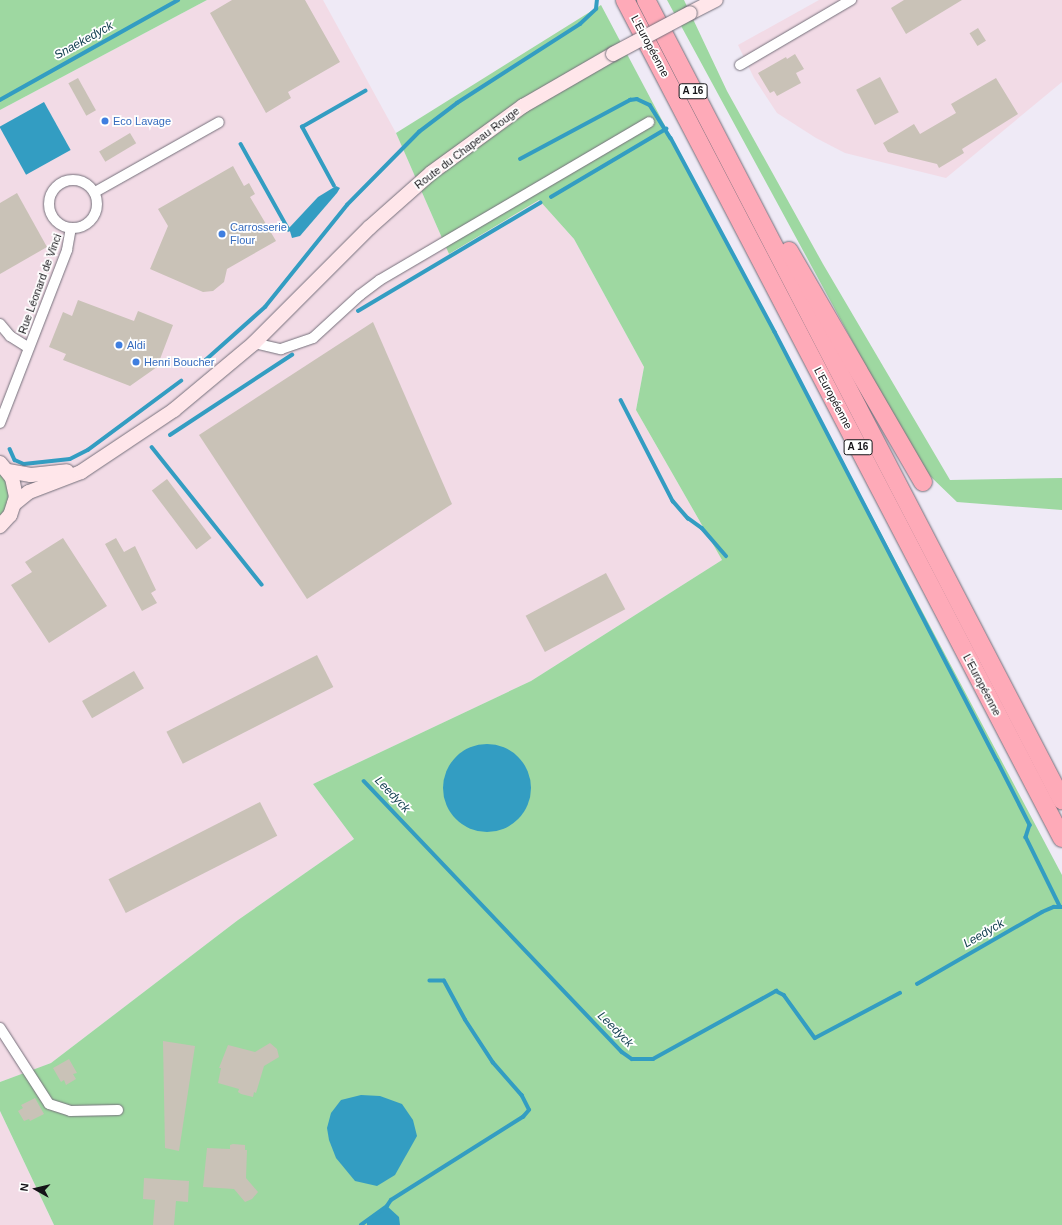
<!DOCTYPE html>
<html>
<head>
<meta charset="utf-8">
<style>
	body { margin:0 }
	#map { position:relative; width:1062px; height:1225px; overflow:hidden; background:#efeaf6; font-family:Helvetica,sans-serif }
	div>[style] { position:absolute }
	.industrial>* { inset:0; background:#f2dbe6 }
	.green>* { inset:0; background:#9ed8a1 }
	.water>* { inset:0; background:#339dc2; transform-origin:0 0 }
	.round { border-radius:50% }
	.stream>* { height:3.5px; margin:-1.75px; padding:0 1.75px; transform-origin:1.75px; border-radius:1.75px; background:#339dc2 }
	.building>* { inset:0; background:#c9c2b7; transform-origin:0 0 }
	.roads { filter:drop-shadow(0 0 1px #75707b) drop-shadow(0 0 1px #75707b) }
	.street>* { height:10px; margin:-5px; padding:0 5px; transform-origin:5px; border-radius:5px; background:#fff }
	.street>.ring { margin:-5px; padding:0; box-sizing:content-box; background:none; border:10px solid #fff; border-radius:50% }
	.secondary>* { height:14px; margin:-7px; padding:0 7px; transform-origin:7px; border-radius:7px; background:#ffe6ea }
	.highway>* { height:18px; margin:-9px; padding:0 9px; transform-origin:9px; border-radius:9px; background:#feaab8 }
	.bridges { filter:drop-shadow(0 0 1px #75707b) drop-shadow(0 0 1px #75707b) }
	.secondary-bridge>* { height:14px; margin:-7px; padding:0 7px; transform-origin:7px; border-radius:7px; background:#ffe6ea }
	.dots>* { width:11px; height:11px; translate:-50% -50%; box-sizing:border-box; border:2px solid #fff; border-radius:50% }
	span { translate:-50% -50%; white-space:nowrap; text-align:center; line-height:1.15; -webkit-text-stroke:3.5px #fff; paint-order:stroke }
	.shield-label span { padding:1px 3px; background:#fff; border:1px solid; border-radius:3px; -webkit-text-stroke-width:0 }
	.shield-label { font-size:10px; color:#151418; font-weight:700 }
	.street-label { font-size:11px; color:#151418 }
	.shop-label { font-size:11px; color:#366cbe }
	.left { translate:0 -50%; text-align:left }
	.water-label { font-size:12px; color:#164252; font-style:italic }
	.north { position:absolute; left:16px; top:1169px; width:40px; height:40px; -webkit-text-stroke:3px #fff; paint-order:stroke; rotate:278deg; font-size:11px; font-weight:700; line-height:16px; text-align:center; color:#151418 }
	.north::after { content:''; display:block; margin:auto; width:14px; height:18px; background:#151418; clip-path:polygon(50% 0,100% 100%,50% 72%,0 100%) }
</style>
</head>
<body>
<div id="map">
	<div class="industrial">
		<i style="clip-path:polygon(207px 0,323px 0,396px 133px,449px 254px,539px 200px,574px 239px,644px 367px,636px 410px,722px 560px,531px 681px,313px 784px,354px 839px,238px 920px,51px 1063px,0 1082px,0 110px)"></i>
		<i style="clip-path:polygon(819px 0,1062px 0,1062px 82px,946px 178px,845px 153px,816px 138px,777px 113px,754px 78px,738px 45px)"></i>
		<i style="clip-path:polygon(0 1111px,54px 1225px,0 1225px)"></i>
	</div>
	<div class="green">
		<i style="clip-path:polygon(0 0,207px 0,0 110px)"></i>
		<i style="clip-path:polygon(667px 0,684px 0,727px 91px,823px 264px,950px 480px,1062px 478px,1062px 510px,957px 502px,930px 476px,907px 442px)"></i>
		<i style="clip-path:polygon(601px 5px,1062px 875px,1062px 1225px,54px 1225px,0 1111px,0 1082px,51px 1063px,238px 920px,354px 839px,313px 784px,531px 681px,722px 560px,636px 410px,644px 367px,574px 239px,539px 200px,449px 254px,396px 133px)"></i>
		<i style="clip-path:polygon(0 472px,7px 483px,9px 494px,7px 506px,0 517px)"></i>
	</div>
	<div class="water">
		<i style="left:44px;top:102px;width:55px;height:51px;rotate:61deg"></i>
		<i style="clip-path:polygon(336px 186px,340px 188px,337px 193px,300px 236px,292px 238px,289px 228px,318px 197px)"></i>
		<i class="round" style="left:443px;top:744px;width:88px;height:88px"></i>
		<i style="clip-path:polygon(361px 1095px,380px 1096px,402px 1104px,413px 1120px,417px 1136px,395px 1175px,377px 1186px,355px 1181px,336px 1158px,329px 1140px,327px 1128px,331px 1113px,341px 1100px)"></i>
		<i style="clip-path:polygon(387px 1206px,399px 1217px,400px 1225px,367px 1225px,367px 1222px)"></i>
	</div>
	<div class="stream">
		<i style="left:0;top:100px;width:204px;rotate:-29.3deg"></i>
		<i style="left:241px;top:144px;width:98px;rotate:60.8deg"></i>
		<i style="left:520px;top:159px;width:125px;rotate:-28.2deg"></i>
		<i style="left:630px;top:100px;width:7px;rotate:-8deg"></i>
		<i style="left:637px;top:99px;width:14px;rotate:25deg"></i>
		<i style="left:650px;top:105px;width:39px;rotate:58deg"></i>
		<i style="left:671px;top:138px;width:220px;rotate:61.8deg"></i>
		<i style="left:775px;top:332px;width:482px;rotate:62.6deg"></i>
		<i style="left:997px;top:760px;width:73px;rotate:63.1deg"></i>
		<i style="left:1030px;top:825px;width:13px;rotate:108deg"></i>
		<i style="left:1026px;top:837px;width:77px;rotate:63.8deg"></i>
		<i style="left:334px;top:186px;width:67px;rotate:-118.5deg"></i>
		<i style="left:302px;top:127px;width:73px;rotate:-29.7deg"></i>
		<i style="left:551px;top:197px;width:134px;rotate:-30.6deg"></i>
		<i style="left:358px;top:311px;width:212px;rotate:-30.7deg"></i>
		<i style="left:200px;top:365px;width:87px;rotate:-41.7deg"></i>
		<i style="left:265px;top:307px;width:131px;rotate:-51.2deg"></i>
		<i style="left:347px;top:205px;width:103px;rotate:-45.4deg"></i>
		<i style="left:419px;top:132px;width:48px;rotate:-37.3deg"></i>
		<i style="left:457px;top:103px;width:146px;rotate:-32.7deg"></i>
		<i style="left:580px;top:24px;width:22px;rotate:-43deg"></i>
		<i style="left:596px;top:9px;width:9px;rotate:-84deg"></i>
		<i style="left:621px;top:400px;width:114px;rotate:62.8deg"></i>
		<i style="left:673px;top:501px;width:23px;rotate:49deg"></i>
		<i style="left:688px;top:518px;width:17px;rotate:36deg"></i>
		<i style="left:702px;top:528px;width:37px;rotate:49deg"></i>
		<i style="left:170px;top:435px;width:146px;rotate:-33.3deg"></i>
		<i style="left:152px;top:447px;width:176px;rotate:51.4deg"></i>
		<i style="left:10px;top:449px;width:12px;rotate:66deg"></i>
		<i style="left:15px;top:460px;width:10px;rotate:24deg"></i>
		<i style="left:24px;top:464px;width:46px;rotate:-6.2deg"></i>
		<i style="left:70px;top:459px;width:20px;rotate:-27deg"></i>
		<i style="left:88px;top:450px;width:116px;rotate:-36.6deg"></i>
		<i style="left:364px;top:781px;width:374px;rotate:46.4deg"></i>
		<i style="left:622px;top:1052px;width:12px;rotate:35deg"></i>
		<i style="left:632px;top:1059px;width:21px"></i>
		<i style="left:653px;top:1059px;width:141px;rotate:-28.9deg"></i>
		<i style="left:776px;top:991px;width:9px;rotate:27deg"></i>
		<i style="left:784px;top:995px;width:53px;rotate:54.2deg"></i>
		<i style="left:815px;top:1038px;width:96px;rotate:-27.9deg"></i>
		<i style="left:917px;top:984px;width:144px;rotate:-29.9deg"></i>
		<i style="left:1042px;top:912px;width:13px;rotate:-23deg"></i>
		<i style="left:1054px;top:907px;width:8px"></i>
		<i style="left:361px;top:1225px;width:32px;rotate:-36deg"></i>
		<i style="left:387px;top:1206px;width:7px;rotate:-56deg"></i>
		<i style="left:391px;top:1200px;width:156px;rotate:-32.2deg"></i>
		<i style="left:523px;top:1117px;width:9px;rotate:-49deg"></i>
		<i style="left:529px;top:1110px;width:16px;rotate:-117deg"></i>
		<i style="left:522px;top:1096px;width:44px;rotate:-131.3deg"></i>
		<i style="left:493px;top:1063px;width:51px;rotate:-123.1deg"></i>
		<i style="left:465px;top:1020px;width:44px;rotate:-118.3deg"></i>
		<i style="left:444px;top:981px;width:14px;rotate:180deg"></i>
	</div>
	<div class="building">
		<i style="clip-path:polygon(232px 0,305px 0,340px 62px,288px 92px,291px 98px,266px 113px,210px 13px)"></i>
		<i style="clip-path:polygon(904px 0,962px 0,906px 34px,891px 8px)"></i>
		<i style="left:978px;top:28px;width:15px;height:10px;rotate:58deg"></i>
		<i style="clip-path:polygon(795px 54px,804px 69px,796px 73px,801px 83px,777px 96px,774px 91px,770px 93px,758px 73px,786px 57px,787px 59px)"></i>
		<i style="left:880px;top:77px;width:40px;height:27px;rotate:62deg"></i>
		<i style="left:78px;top:78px;width:37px;height:11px;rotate:61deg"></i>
		<i style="clip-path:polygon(996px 78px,1018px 114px,962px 149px,964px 153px,939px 168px,937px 164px,888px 152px,883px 143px,914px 124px,920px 134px,956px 113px,951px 104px)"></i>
		<i style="left:130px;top:133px;width:12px;height:36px;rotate:59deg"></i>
		<i style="clip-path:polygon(233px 166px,244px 186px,249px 183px,255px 194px,250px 197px,276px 241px,227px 269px,224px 282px,213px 291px,203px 292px,150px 269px,168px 226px,158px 209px)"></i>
		<i style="clip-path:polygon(17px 193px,47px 247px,0 274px,0 203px)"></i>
		<i style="clip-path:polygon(78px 300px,134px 321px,138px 311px,173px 325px,157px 367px,130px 386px,63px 360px,66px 354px,49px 347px,63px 312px,72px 316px)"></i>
		<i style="clip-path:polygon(373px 322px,452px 504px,307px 599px,199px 435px)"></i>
		<i style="left:167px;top:479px;width:74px;height:19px;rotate:53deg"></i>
		<i style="clip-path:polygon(63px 538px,107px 606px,49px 643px,11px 585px,32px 572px,25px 562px)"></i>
		<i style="clip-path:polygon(116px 538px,124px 552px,135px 546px,156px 590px,151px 593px,157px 603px,142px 611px,105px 544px)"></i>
		<i style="left:606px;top:573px;width:41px;height:91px;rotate:62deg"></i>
		<i style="left:317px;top:655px;width:36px;height:169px;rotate:63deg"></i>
		<i style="left:134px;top:671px;width:20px;height:60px;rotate:60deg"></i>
		<i style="left:260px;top:802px;width:38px;height:170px;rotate:63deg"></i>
		<i style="clip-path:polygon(163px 1041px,195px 1046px,179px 1151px,165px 1148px)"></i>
		<i style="clip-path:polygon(270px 1043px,277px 1049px,279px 1057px,264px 1066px,256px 1093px,254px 1092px,253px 1097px,241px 1094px,238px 1092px,239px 1089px,218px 1083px,221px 1068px,219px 1068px,228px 1045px,255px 1052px)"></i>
		<i style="clip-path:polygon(69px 1059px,77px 1073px,73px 1074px,76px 1079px,66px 1085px,64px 1080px,61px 1082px,53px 1068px)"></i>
		<i style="clip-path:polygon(35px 1098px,44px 1114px,30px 1121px,29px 1119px,24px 1121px,18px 1111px,23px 1108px,21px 1105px)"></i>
		<i style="clip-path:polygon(233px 1144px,245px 1145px,245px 1150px,247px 1150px,246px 1178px,258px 1192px,252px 1199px,245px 1202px,234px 1189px,203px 1187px,207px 1148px,230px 1149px,230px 1145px)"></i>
		<i style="clip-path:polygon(144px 1178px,189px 1181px,188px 1202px,176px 1201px,174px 1225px,153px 1225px,155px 1200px,143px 1199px)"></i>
	</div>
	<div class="roads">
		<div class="street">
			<i style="left:740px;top:65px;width:129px;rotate:-30.4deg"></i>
			<i class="ring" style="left:49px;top:180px;width:38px;height:38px"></i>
			<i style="left:95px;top:192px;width:142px;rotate:-29.4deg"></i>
			<i style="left:0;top:324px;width:16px;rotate:50deg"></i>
			<i style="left:10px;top:336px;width:22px;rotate:32deg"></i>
			<i style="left:254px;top:343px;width:28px;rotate:13deg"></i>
			<i style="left:281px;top:349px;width:34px;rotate:-19deg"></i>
			<i style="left:313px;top:338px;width:64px;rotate:-42.5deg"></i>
			<i style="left:360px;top:295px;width:25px;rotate:-37deg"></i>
			<i style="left:380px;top:280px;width:312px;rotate:-30.4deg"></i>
			<i style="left:0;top:423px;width:186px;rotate:-68.8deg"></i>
			<i style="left:67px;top:250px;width:22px;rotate:-80deg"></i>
			<i style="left:0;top:1028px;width:90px;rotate:57.2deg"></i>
			<i style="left:49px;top:1104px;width:22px;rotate:18deg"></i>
			<i style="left:70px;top:1111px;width:48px;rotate:-1.2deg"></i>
		</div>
		<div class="secondary">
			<i style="left:690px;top:13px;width:29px;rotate:-27deg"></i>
			<i style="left:0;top:463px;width:19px;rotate:51deg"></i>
			<i style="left:12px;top:478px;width:19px;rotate:78deg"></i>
			<i style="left:16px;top:497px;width:19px;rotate:108deg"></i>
			<i style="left:10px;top:515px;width:15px;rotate:132deg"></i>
			<i style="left:8px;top:471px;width:23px;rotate:10deg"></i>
			<i style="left:31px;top:475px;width:36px;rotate:-6deg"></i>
			<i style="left:14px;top:504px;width:19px;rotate:-39deg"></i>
			<i style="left:29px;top:492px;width:56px;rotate:-21deg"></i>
			<i style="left:81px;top:472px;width:112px;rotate:-33.7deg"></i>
			<i style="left:174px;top:410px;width:104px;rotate:-39.9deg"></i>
			<i style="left:254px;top:343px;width:163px;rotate:-45deg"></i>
			<i style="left:369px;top:228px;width:83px;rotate:-41.6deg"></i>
			<i style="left:431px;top:173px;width:114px;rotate:-36.1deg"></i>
			<i style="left:523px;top:106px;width:104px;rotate:-30deg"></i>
		</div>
		<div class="highway">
			<i style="left:625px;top:0;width:945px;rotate:62.46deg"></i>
			<i style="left:646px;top:0;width:902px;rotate:62.53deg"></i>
			<i style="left:789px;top:251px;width:267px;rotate:59.9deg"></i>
		</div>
	</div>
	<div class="bridges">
		<div class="secondary-bridge">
			<i style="left:613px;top:54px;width:87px;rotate:-28deg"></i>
		</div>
	</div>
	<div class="dots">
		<i style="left:105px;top:121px;background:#3f7fe0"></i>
		<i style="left:222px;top:234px;background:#3f7fe0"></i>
		<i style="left:119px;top:345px;background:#3f7fe0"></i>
		<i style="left:136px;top:362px;background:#3f7fe0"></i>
	</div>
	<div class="shield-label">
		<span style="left:693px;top:91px">A 16</span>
		<span style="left:858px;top:447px">A 16</span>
	</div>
	<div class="street-label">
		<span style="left:650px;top:46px;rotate:62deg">L'Européenne</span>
		<span style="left:467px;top:148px;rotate:-37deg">Route du Chapeau Rouge</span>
		<span style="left:40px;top:284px;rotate:-70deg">Rue Léonard de Vinci</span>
		<span style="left:833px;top:398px;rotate:62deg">L'Européenne</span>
		<span style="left:982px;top:685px;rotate:62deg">L'Européenne</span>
	</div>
	<div class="shop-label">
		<span class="left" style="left:113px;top:121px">Eco Lavage</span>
		<span class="left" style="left:230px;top:234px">Carrosserie<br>Flour</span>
		<span class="left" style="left:127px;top:345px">Aldi</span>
		<span class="left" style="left:144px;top:362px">Henri Boucher</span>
	</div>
	<div class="water-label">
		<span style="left:84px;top:41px;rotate:-29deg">Snaekedyck</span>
		<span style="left:392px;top:795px;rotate:46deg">Leedyck</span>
		<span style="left:984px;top:934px;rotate:-30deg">Leedyck</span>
		<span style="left:615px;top:1030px;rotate:45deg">Leedyck</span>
	</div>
	<div class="north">N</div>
</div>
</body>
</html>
